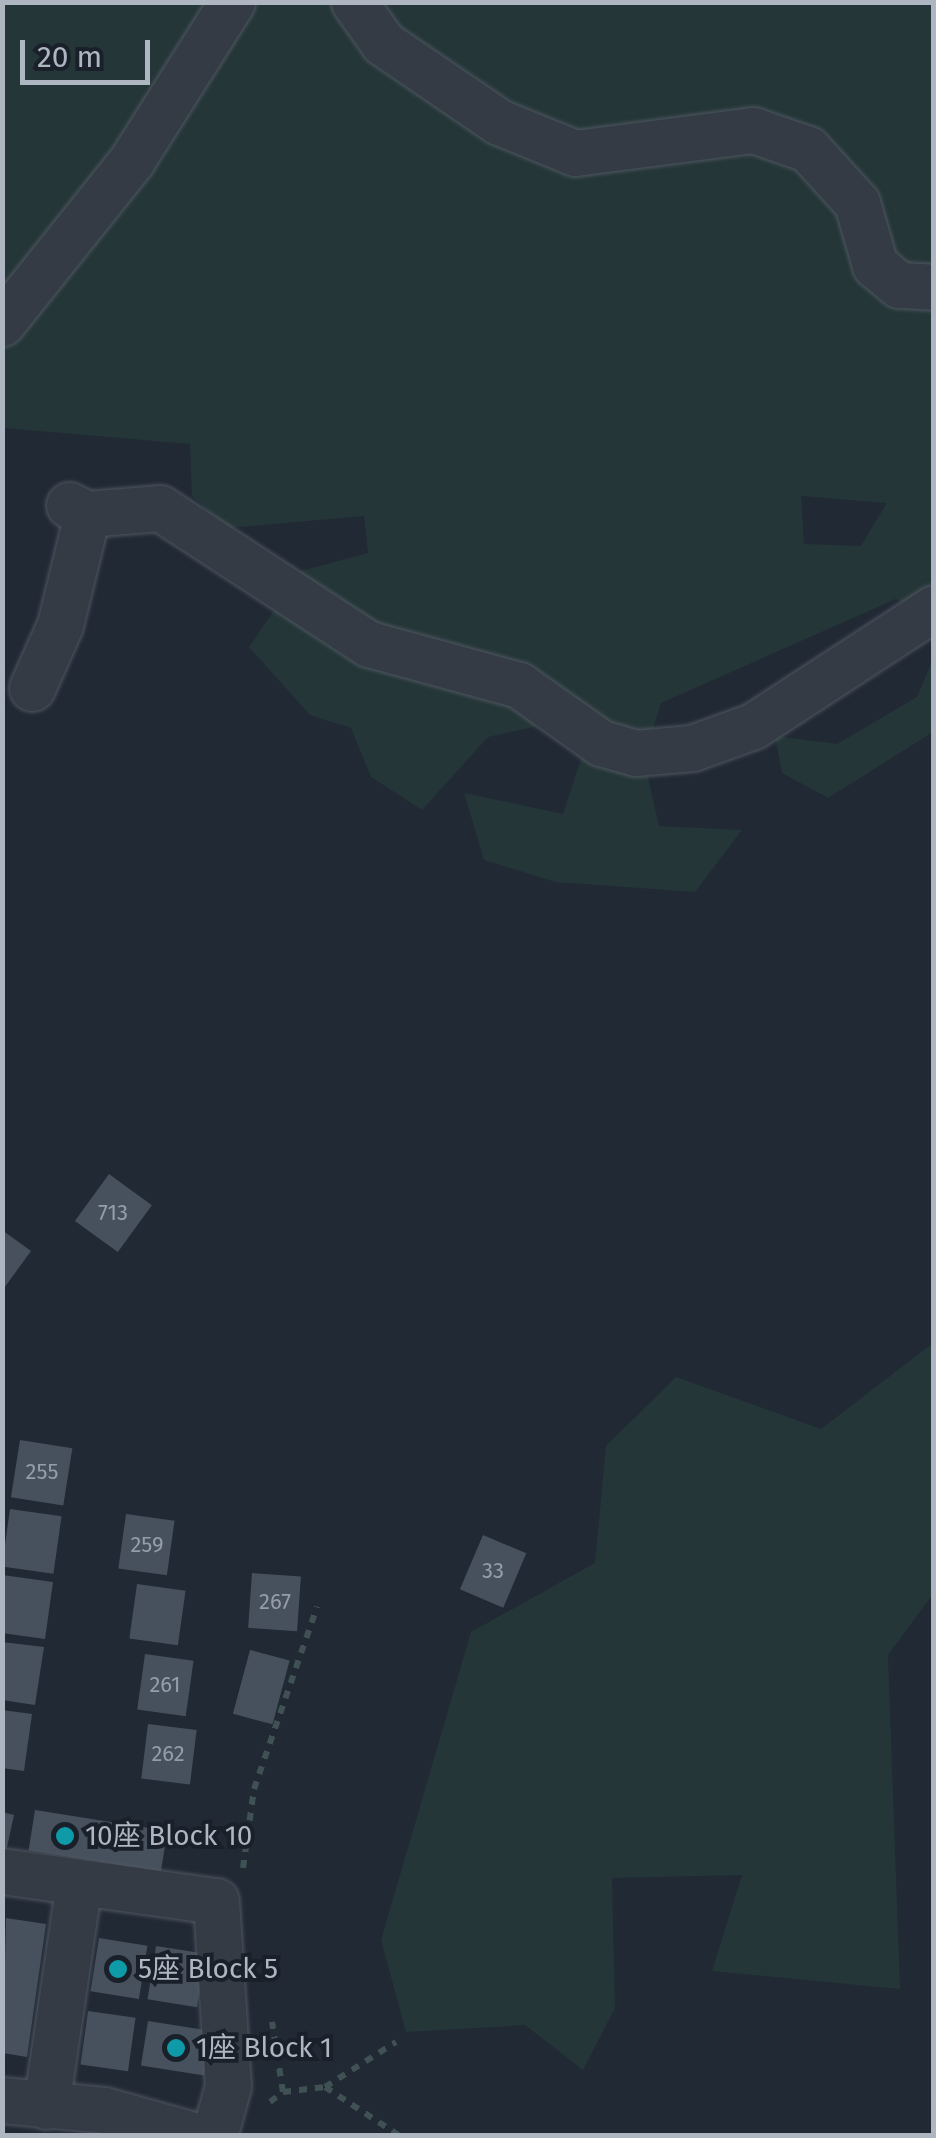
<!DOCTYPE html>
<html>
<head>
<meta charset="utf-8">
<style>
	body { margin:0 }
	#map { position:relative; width:936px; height:2138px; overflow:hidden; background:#212935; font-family:"Fira Sans","Noto Sans TC",sans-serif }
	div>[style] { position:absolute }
	.green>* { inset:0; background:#243637 }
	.building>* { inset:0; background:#47515e; transform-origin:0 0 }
	.path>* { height:6px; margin-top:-3px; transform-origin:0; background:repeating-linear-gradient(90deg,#405153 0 8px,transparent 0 16px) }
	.roads { filter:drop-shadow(0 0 2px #4e5660) drop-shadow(0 0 2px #4e5660) }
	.minor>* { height:45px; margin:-22.5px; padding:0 22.5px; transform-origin:22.5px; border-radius:22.5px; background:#343b45 }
	.dots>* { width:28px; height:28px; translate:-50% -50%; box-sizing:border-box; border:5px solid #1a202a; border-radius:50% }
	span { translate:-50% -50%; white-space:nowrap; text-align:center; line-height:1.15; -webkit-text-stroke:8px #1a202a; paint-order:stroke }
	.number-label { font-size:22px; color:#949da9 }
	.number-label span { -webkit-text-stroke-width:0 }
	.poi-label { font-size:28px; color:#aeb6c2 }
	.left { translate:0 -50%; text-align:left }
	.frame { position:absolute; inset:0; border:5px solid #aeb6c2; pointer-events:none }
	.scale { position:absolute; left:20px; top:40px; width:130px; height:45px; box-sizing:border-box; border:5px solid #aeb6c2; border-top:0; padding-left:12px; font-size:30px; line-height:35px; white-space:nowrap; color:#aeb6c2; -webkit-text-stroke:8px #1a202a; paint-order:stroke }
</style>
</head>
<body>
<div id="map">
	<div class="green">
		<i style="clip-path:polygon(evenodd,2px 3px,933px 3px,933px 621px,896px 599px,661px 703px,644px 759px,659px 826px,742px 830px,695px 892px,556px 882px,484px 860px,464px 793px,563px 814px,584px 750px,547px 724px,488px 737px,422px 810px,371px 777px,351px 728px,310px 715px,249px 647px,301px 571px,368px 553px,364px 516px,228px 528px,192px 496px,190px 444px,3px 428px,2px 3px,801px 496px,886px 503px,886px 504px,861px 546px,804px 544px,801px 496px)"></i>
		<i style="clip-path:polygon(933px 659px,933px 732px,828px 798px,782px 773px,775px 736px,837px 744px,917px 697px)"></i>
		<i style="clip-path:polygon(933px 1343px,933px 1594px,888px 1655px,900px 1989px,712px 1971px,742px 1875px,612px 1878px,615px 2008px,583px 2070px,525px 2025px,406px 2032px,381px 1940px,471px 1632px,595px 1563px,606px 1446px,676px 1377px,821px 1429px)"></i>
	</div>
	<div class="building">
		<i style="left:109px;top:1174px;width:53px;height:58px;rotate:36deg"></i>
		<i style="clip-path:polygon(2px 1230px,31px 1251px,2px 1291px)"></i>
		<i style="left:20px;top:1440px;width:53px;height:58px;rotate:9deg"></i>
		<i style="left:10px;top:1509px;width:52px;height:58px;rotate:8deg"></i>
		<i style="left:126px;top:1514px;width:49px;height:55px;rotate:8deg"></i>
		<i style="left:483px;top:1535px;width:47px;height:59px;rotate:23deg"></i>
		<i style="left:252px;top:1573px;width:49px;height:55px;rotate:4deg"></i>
		<i style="clip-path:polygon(2px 1575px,53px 1582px,45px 1639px,2px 1633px)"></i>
		<i style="left:137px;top:1584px;width:49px;height:55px;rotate:8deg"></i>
		<i style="clip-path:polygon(2px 1642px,44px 1647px,35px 1705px,2px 1700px)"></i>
		<i style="left:250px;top:1650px;width:41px;height:66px;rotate:15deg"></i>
		<i style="left:145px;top:1654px;width:49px;height:56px;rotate:8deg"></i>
		<i style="clip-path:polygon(2px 1710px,32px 1714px,24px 1771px,2px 1768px)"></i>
		<i style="left:148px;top:1724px;width:49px;height:55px;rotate:7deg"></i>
		<i style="left:35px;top:1810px;width:134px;height:41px;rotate:9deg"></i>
		<i style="clip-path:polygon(2px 1812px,14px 1815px,4px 1861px,2px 1861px)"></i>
		<i style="clip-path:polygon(6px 1918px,46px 1924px,27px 2057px,3px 2053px)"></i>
		<i style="left:99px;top:1938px;width:49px;height:54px;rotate:9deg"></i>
		<i style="left:156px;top:1946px;width:50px;height:54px;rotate:9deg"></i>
		<i style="left:88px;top:2011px;width:48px;height:54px;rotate:8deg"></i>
		<i style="left:148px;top:2021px;width:64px;height:45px;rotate:9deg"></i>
	</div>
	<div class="path">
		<i style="left:243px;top:1868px;width:80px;rotate:-82.1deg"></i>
		<i style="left:254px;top:1789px;width:193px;rotate:-70.9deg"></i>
		<i style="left:325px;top:2087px;width:84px;rotate:-32.4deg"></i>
		<i style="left:283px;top:2092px;width:42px;rotate:-6.8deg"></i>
		<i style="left:325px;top:2087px;width:90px;rotate:33.2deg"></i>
		<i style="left:270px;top:2102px;width:16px;rotate:-38deg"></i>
		<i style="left:283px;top:2092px;width:71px;rotate:-98.9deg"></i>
	</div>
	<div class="roads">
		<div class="minor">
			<i style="left:354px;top:2px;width:50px;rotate:54.7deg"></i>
			<i style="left:383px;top:43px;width:140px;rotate:34.3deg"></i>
			<i style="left:499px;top:122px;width:82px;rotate:22.2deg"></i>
			<i style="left:575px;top:153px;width:179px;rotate:-7.4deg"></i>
			<i style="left:753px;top:130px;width:58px;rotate:19.1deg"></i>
			<i style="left:808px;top:149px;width:73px;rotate:47.8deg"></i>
			<i style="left:857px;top:203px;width:65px;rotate:73.8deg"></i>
			<i style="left:875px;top:265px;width:31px;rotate:40deg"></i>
			<i style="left:899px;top:285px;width:35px;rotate:3deg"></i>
			<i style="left:2px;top:323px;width:208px;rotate:-51.4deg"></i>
			<i style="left:132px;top:160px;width:187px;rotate:-57.7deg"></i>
			<i style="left:69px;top:505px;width:20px;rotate:27deg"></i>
			<i style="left:87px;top:514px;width:73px;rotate:-4.7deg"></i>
			<i style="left:160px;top:508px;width:249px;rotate:33.1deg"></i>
			<i style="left:369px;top:644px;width:156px;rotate:15.3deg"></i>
			<i style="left:519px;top:685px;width:100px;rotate:35.3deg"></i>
			<i style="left:601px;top:743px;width:36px;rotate:16deg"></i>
			<i style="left:636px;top:753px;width:56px;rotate:-5.1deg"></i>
			<i style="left:692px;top:748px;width:65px;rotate:-19.8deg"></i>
			<i style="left:753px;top:726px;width:216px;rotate:-33.1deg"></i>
			<i style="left:32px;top:688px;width:69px;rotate:-66deg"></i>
			<i style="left:60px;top:625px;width:114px;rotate:-76.3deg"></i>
			<i style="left:2px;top:1871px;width:216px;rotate:8deg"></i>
			<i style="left:216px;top:1901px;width:185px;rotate:86.3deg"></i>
			<i style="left:228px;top:2086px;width:52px;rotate:105.6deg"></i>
			<i style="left:2px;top:2100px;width:102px;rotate:5.6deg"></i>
			<i style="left:104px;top:2110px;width:97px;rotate:15.6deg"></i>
			<i style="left:46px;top:2106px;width:226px;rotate:-81.6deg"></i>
		</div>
	</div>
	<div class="dots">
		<i style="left:65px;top:1836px;background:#0f9aa8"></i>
		<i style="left:118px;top:1969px;background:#0f9aa8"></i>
		<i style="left:176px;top:2048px;background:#0f9aa8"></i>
	</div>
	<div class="number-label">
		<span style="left:113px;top:1213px">713</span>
		<span style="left:42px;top:1472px">255</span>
		<span style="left:147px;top:1545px">259</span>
		<span style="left:493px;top:1571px">33</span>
		<span style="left:275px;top:1602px">267</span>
		<span style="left:165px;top:1685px">261</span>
		<span style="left:168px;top:1754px">262</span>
	</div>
	<div class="poi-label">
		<span class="left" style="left:85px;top:1836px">10座 Block 10</span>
		<span class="left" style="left:138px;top:1969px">5座 Block 5</span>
		<span class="left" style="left:196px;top:2048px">1座 Block 1</span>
	</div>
	<div class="frame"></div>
	<div class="scale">20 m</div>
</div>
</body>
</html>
